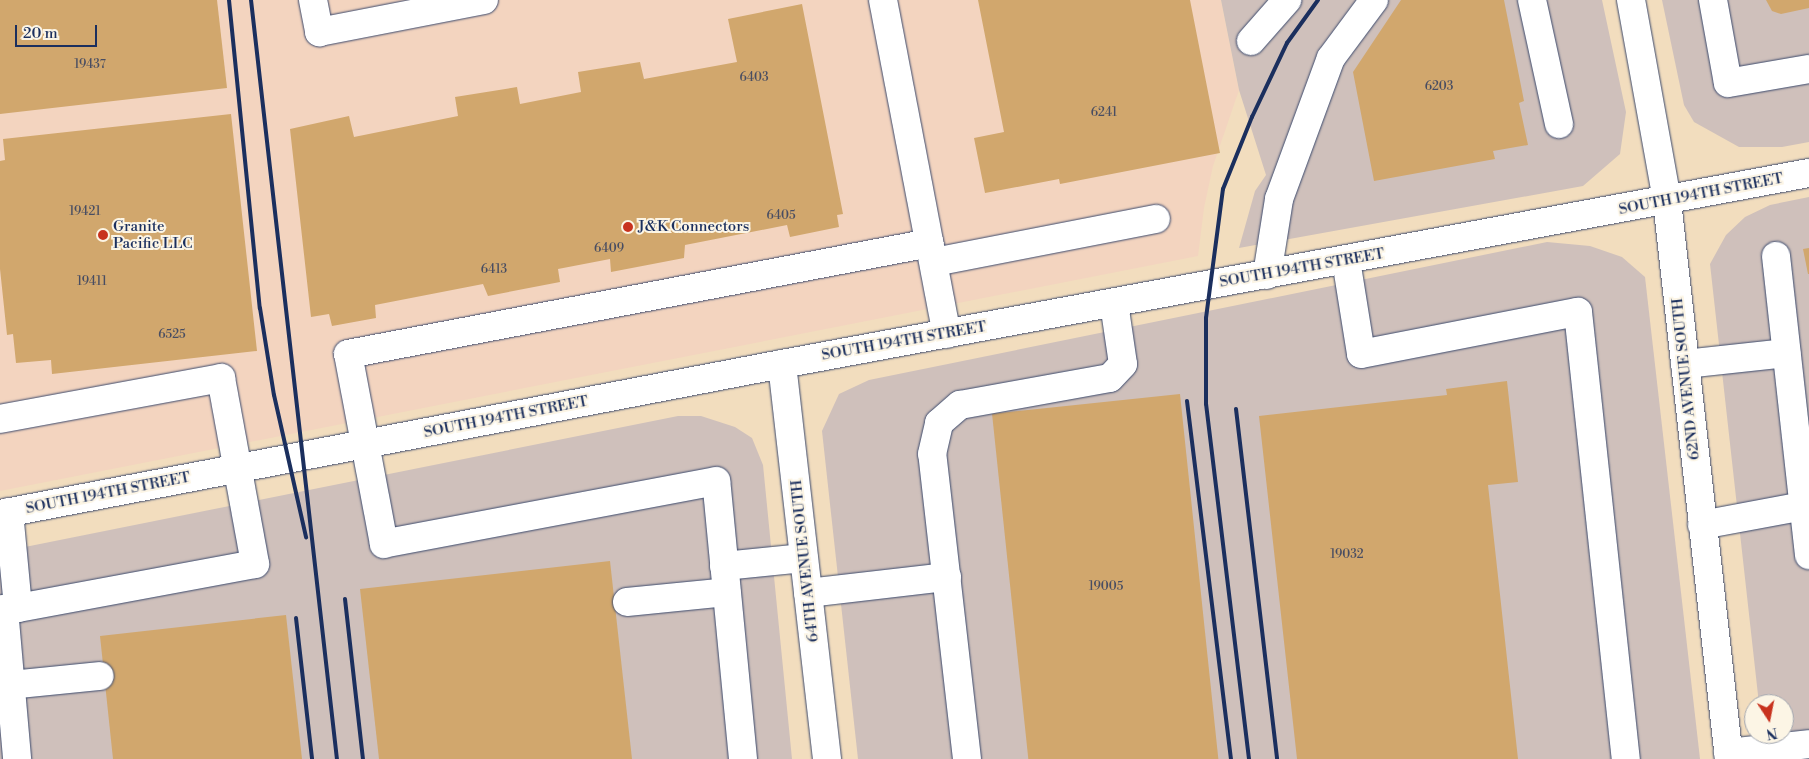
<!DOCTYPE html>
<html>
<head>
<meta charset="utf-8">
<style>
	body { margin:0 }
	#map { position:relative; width:1809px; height:759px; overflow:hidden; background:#f2ddbe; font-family:"Libre Bodoni",serif }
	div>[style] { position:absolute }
	.built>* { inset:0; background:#f3d4bf }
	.industrial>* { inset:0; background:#cfc0bb }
	.building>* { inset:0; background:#d1a76d; transform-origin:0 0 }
	.roads { filter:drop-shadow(0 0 1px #3b496c) drop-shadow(0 0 1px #3b496c) }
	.minor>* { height:28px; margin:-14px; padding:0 14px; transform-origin:14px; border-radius:14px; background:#fff }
	.rail>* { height:4px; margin:-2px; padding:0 2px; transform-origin:2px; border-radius:2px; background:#1b2f5e }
	.dots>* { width:14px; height:14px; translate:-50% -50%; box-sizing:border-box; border:2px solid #fcf5e5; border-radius:50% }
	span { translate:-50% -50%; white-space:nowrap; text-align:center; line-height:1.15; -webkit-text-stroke:4px #fcf5e5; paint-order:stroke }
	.number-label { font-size:12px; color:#484d62 }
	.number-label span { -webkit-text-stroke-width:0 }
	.street-label { font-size:15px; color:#1b2f5e }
	.poi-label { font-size:15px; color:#1b2f5e }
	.left { translate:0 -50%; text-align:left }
	.north { position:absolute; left:1744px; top:694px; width:50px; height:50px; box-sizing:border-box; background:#fcf5e5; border:1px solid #a2a6af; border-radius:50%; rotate:169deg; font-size:14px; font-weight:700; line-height:20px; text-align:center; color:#1b2f5e }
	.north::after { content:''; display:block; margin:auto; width:18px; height:22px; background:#c8321e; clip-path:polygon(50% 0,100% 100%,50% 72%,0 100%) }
	.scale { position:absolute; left:15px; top:25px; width:82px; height:22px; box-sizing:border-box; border:2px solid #1b2f5e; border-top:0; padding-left:6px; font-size:15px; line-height:18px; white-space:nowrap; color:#1b2f5e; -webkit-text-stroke:4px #fcf5e5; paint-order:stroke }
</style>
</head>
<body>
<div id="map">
	<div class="built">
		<i style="clip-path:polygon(0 0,1221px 0,1239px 90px,1213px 166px,1204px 208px,1198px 256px,0 491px)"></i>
	</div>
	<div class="industrial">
		<i style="clip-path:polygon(1221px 0,1602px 0,1626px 112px,1620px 154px,1583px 186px,1239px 248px,1255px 191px,1266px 175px,1239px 90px)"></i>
		<i style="clip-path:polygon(1662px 0,1809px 0,1809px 142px,1782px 147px,1739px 147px,1694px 122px,1684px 105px)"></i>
		<i style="clip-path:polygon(1809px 197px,1809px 759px,1765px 759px,1762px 734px,1784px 734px,1784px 704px,1759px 704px,1710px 264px,1726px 235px,1745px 217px,1770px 205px)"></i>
		<i style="clip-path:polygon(1547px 242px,1590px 246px,1622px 257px,1645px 277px,1700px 759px,858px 759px,822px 431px,839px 394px,869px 380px)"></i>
		<i style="clip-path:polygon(678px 416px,701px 416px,735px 427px,752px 438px,763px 465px,792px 759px,0 759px,0 552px)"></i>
	</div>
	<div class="building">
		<i style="clip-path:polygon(0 0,217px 0,227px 88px,0 114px)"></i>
		<i style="clip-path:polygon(978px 0,1190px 0,1220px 153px,1060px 184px,1059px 179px,985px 193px,974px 138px,1004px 132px)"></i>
		<i style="clip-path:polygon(1401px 0,1504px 0,1524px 101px,1519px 103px,1528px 145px,1493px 151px,1495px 159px,1374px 181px,1353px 72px)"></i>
		<i style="clip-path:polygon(1766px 0,1809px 0,1809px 8px,1781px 14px,1772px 11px)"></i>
		<i style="clip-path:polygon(802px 4px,843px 214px,837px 215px,839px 227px,790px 237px,787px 225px,685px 245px,684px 258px,611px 272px,610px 259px,558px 269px,560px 282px,488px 296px,483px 284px,375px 305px,376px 318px,332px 326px,329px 314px,311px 317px,290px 129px,349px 116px,354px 137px,458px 116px,455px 97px,517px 87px,520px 104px,581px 92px,578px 72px,640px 62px,644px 79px,737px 62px,728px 19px)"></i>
		<i style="clip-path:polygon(231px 114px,257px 351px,52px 374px,51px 360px,16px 363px,13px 334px,7px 335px,0 269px,0 161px,5px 160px,3px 139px)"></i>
		<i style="clip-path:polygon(1809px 248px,1809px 274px,1808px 274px,1803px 249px)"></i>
		<i style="clip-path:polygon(1507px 381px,1518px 482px,1488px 485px,1518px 759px,1297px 759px,1259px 416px,1447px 395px,1446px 389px)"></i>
		<i style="left:1180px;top:394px;width:367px;height:189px;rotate:84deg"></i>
		<i style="clip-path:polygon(610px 561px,632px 759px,379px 759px,360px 589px)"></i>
		<i style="clip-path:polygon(286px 615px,302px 759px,113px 759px,100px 636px)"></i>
	</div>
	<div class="roads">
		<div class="minor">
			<i style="left:313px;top:0;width:33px;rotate:79deg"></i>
			<i style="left:319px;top:32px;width:168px;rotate:-11deg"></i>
			<i style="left:883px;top:0;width:340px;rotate:79.2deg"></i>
			<i style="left:1532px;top:0;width:127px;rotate:77.7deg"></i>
			<i style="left:1631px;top:0;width:204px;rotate:79.8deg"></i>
			<i style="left:1667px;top:201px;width:561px;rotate:83.66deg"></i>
			<i style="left:1713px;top:0;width:84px;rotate:79.8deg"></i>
			<i style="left:1728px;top:83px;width:82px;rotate:-9.8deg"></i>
			<i style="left:1251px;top:41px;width:55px;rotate:-48.7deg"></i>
			<i style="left:1776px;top:256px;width:301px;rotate:83.7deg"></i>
			<i style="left:1346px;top:260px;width:95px;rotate:80.9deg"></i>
			<i style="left:1361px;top:354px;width:221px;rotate:-11deg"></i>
			<i style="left:1578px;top:312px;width:450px;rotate:83.9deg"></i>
			<i style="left:934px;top:262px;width:226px;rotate:-11deg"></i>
			<i style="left:1267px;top:275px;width:77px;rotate:-81deg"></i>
			<i style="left:1279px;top:199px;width:150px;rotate:-69.8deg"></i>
			<i style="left:1331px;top:58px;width:72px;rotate:-53.4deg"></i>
			<i style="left:782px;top:364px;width:398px;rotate:83.5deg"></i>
			<i style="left:1685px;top:364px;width:102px;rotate:-6.2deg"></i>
			<i style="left:0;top:419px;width:225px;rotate:-10.5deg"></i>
			<i style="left:221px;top:378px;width:189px;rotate:79.6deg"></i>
			<i style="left:255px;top:564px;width:241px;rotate:169.5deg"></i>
			<i style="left:9px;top:512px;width:96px;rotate:84.6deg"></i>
			<i style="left:18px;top:608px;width:14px;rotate:176deg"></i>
			<i style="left:4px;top:609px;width:151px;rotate:85deg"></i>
			<i style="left:0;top:514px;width:796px;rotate:-10.86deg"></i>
			<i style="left:782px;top:364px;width:1045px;rotate:-10.54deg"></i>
			<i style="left:1702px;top:525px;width:109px;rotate:-10.6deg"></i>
			<i style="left:724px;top:566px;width:80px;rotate:-5.7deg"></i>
			<i style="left:808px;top:593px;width:140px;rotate:-6.6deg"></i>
			<i style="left:627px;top:602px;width:100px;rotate:-5.7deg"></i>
			<i style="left:10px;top:685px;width:90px;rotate:-5.7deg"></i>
			<i style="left:1728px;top:753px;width:81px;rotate:-6.3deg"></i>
			<i style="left:743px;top:759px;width:279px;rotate:-95.5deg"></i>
			<i style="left:716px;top:481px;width:338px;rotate:169.3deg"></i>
			<i style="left:384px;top:544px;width:193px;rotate:-100.7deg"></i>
			<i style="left:348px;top:354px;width:592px;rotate:-10.8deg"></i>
			<i style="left:967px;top:759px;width:307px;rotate:-96.5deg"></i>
			<i style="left:932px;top:454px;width:32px;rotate:-77deg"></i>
			<i style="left:939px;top:423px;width:28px;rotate:-41deg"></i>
			<i style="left:960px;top:405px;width:152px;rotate:-10.2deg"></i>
			<i style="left:1110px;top:378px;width:19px;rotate:-47deg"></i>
			<i style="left:1123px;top:364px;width:62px;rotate:-98.4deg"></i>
		</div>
	</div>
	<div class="rail">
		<i style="left:229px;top:0;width:310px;rotate:84.3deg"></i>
		<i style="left:260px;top:308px;width:88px;rotate:80.9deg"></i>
		<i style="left:274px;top:395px;width:146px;rotate:77.3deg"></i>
		<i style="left:251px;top:0;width:764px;rotate:83.54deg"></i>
		<i style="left:1187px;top:401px;width:361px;rotate:83deg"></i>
		<i style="left:1236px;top:409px;width:352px;rotate:83.3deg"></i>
		<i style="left:345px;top:599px;width:161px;rotate:83.6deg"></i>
		<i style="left:296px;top:618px;width:142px;rotate:83.5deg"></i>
		<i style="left:1249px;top:759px;width:358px;rotate:-96.9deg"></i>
		<i style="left:1206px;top:404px;width:86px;rotate:-90deg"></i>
		<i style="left:1206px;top:318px;width:130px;rotate:-82.5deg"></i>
		<i style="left:1223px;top:189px;width:78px;rotate:-68.1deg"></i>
		<i style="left:1252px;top:117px;width:82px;rotate:-64.7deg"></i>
		<i style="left:1287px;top:43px;width:53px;rotate:-54.2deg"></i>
	</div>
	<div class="dots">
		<i style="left:628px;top:227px;background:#c8321e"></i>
		<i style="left:103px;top:235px;background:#c8321e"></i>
	</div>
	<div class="number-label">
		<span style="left:90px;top:65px">19437</span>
		<span style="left:754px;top:78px">6403</span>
		<span style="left:1439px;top:87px">6203</span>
		<span style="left:1104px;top:113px">6241</span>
		<span style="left:85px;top:212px">19421</span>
		<span style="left:781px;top:216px">6405</span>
		<span style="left:609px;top:249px">6409</span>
		<span style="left:494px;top:270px">6413</span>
		<span style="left:92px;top:282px">19411</span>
		<span style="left:172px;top:335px">6525</span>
		<span style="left:1347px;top:555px">19032</span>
		<span style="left:1106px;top:587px">19005</span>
	</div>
	<div class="street-label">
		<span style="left:1701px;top:194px;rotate:-11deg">SOUTH 194TH STREET</span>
		<span style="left:1302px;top:268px;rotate:-10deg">SOUTH 194TH STREET</span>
		<span style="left:904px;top:341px;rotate:-10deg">SOUTH 194TH STREET</span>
		<span style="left:1686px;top:379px;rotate:-96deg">62ND AVENUE SOUTH</span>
		<span style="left:506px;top:417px;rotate:-11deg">SOUTH 194TH STREET</span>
		<span style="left:108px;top:493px;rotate:-11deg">SOUTH 194TH STREET</span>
		<span style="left:805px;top:561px;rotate:-96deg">64TH AVENUE SOUTH</span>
	</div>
	<div class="poi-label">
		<span class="left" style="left:113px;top:235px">Granite<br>Pacific LLC</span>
		<span class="left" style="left:638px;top:227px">J&amp;K Connectors</span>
	</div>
	<div class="north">N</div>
	<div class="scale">20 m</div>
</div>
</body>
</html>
